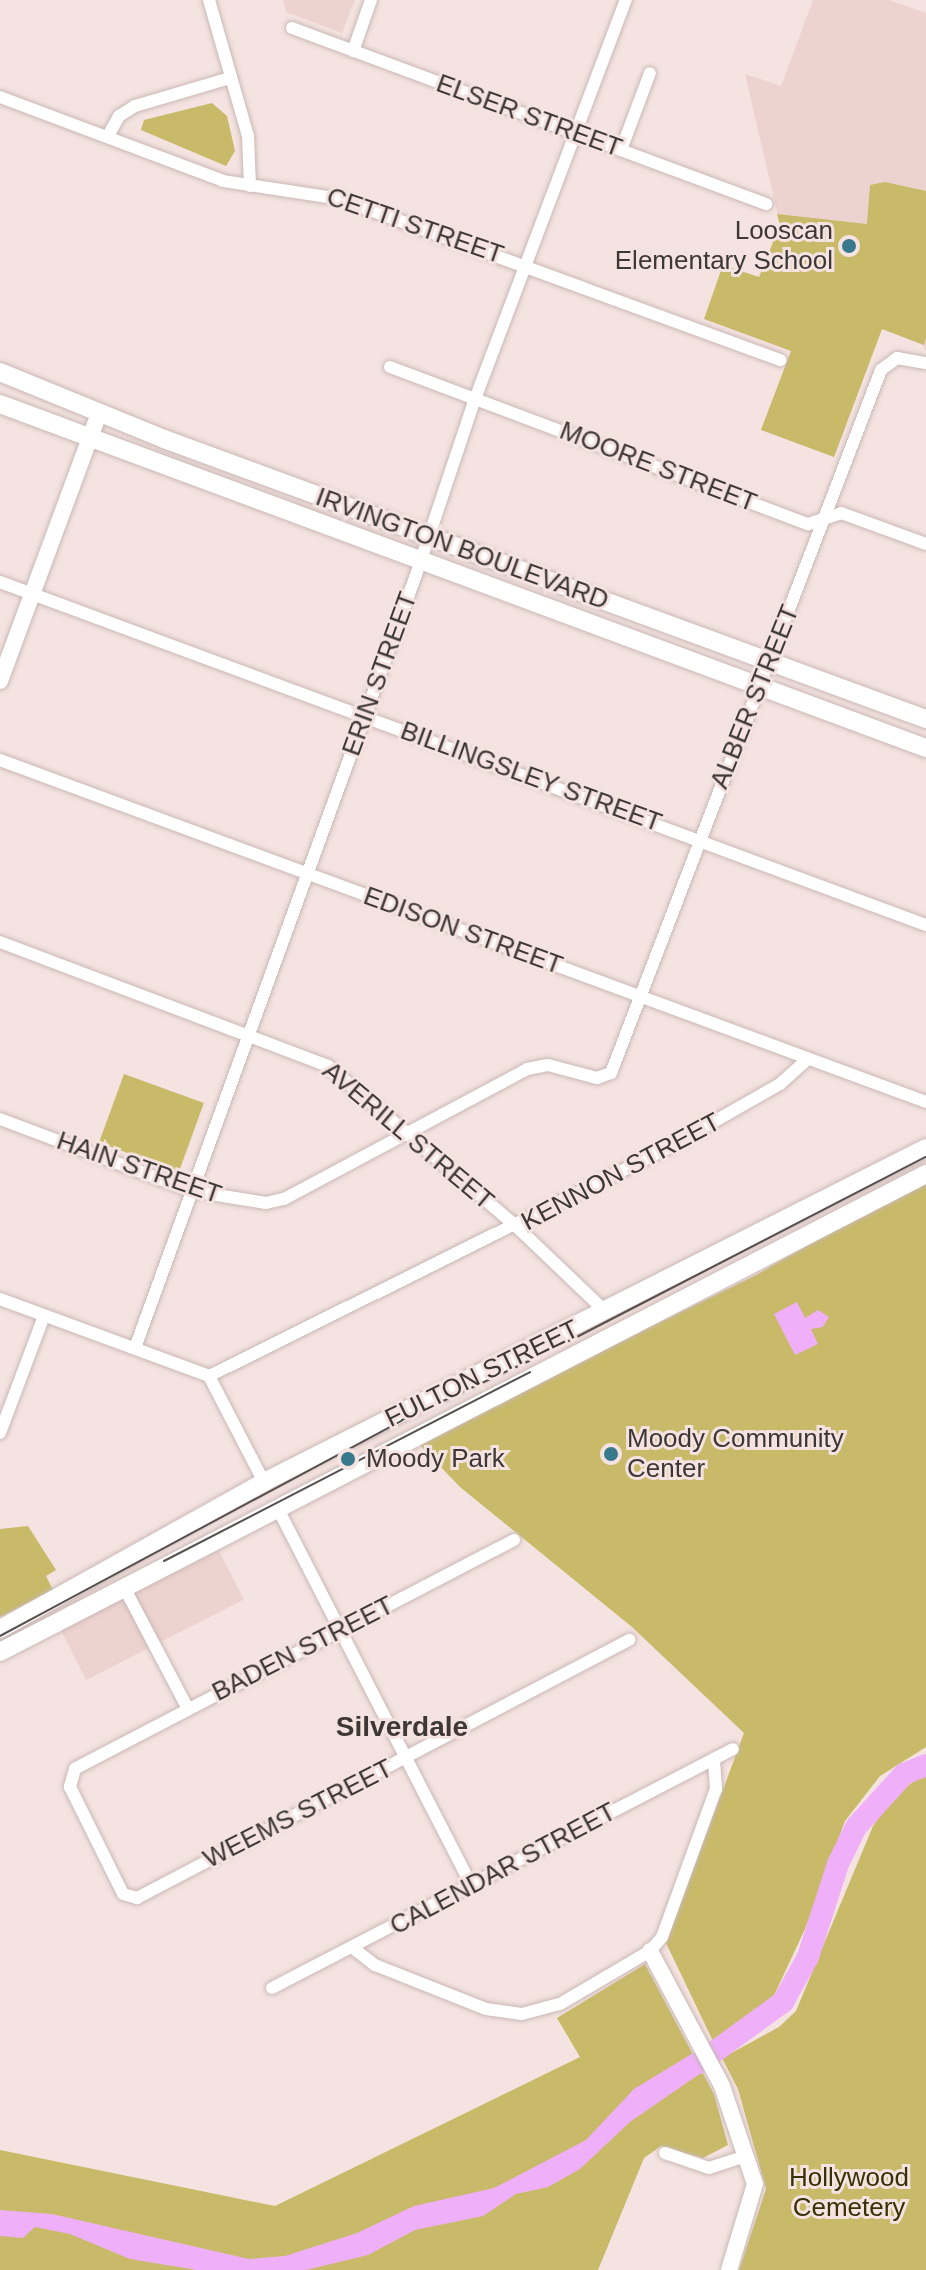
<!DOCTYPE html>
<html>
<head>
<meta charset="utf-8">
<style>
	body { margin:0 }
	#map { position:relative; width:926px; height:2270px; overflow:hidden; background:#f4e3e0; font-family:Arial,sans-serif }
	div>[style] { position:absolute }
	.built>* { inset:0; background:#edd3cf; transform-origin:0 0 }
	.green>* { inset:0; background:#c8ba68; transform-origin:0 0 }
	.water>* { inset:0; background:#efb0f9 }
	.river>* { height:22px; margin:-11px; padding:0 11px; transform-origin:11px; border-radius:11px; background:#efb0f9 }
	.roads { filter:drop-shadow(0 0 2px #c9b8b5) drop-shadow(0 0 2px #c9b8b5) }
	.minor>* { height:12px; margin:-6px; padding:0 6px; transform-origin:6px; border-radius:6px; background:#fff }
	.tertiary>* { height:16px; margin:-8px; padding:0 8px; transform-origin:8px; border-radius:8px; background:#fff }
	.secondary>* { height:18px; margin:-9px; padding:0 9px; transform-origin:9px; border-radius:9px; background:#fff }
	.tram>* { height:2px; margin:-1px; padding:0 1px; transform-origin:1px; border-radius:1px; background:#58504f }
	.dots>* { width:22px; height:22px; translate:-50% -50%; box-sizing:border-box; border:4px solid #f4e3e0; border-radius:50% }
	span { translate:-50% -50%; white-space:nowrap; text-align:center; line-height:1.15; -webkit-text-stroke:6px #f4e3e0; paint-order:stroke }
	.street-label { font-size:26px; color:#3d3736 }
	.poi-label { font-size:26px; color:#3d3736 }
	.right { translate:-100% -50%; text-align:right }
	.left { translate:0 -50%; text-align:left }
	.park-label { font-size:26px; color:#383105 }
	.neighbourhood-label { font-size:28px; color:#3d3736; font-weight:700 }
</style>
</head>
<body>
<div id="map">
	<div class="built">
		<i style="clip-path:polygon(283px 0,355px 0,342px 33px,286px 12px)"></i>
		<i style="clip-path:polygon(813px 0,889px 0,926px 13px,926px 352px,923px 345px,882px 329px,834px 457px,761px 430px,791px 351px,704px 319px,723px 265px,759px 278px,780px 225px,745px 74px,781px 86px)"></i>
		<i style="left:217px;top:1547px;width:59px;height:177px;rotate:63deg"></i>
	</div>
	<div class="green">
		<i style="clip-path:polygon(212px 103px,227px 116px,235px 151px,226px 166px,141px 130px,144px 120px)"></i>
		<i style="clip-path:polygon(885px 182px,926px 191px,926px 338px,924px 345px,882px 329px,834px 457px,761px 430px,791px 351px,704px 319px,723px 265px,759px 277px,780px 225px,777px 214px,867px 224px,870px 185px)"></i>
		<i style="left:124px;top:1074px;width:85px;height:73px;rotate:20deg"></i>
		<i style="clip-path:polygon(926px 1178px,926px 1747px,880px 1776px,845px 1821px,805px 1929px,770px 2004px,713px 2041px,666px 1943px,744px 1733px,632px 1627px,460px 1487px,417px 1442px,756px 1275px)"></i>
		<i style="clip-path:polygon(28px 1526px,56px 1570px,46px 1576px,53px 1590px,0 1617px,0 1529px)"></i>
		<i style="clip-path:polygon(926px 1772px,926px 2270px,739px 2270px,766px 2189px,738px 2089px,722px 2058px,779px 2027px,796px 2011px,873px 1826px,893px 1797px)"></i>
		<i style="clip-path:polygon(645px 1964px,714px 2094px,728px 2145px,703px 2158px,661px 2146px,644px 2158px,598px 2270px,0 2270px,0 2150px,275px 2206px,580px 2057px,557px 2018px)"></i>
	</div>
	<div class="water">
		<i style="clip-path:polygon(797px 1302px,805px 1318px,818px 1310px,829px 1317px,823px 1327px,811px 1329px,818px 1344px,795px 1355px,774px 1314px)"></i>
		<i style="clip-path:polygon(718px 2038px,727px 2055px,630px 2122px,580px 2169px,548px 2187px,516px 2194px,483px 2216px,415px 2230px,368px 2255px,306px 2270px,197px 2270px,130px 2259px,70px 2234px,35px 2227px,23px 2238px,0 2236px,0 2210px,52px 2214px,249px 2259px,285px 2256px,357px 2233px,414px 2206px,494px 2188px,586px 2140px,634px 2089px)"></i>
	</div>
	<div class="river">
		<i style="left:699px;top:2063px;width:104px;rotate:-36deg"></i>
		<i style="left:783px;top:2002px;width:51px;rotate:-60.9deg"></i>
		<i style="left:808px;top:1957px;width:98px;rotate:-72.1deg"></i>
		<i style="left:838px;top:1864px;width:41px;rotate:-64.1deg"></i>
		<i style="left:856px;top:1827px;width:72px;rotate:-47.8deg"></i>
		<i style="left:904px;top:1774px;width:24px;rotate:-22deg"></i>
	</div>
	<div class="roads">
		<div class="minor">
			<i style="left:209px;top:0;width:141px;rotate:74deg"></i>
			<i style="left:248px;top:136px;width:50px;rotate:87.7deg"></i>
			<i style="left:292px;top:28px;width:506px;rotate:20.37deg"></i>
			<i style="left:353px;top:51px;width:54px;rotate:-70.6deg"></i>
			<i style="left:0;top:97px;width:238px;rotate:20.6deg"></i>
			<i style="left:223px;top:181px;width:118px;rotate:8.7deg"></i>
			<i style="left:340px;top:199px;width:469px;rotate:20.1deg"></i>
			<i style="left:108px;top:136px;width:23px;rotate:-61deg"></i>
			<i style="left:119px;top:116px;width:19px;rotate:-32deg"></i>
			<i style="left:135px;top:106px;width:99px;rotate:-16.4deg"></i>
			<i style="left:621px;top:150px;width:82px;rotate:-69.4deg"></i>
			<i style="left:390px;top:367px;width:447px;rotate:20.6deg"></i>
			<i style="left:808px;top:524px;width:35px;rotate:-18deg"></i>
			<i style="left:841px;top:513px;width:90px;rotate:20deg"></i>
			<i style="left:0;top:582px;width:987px;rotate:20.33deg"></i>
			<i style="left:0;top:760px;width:987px;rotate:20.27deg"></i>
			<i style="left:0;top:942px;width:351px;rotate:20.7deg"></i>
			<i style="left:328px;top:1066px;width:248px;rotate:40.4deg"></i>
			<i style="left:517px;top:1227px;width:123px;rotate:43.7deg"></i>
			<i style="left:0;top:1119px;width:205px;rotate:20.6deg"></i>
			<i style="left:192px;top:1191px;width:75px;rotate:9.2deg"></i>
			<i style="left:266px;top:1203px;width:18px;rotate:-13deg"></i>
			<i style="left:284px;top:1199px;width:276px;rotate:-28.1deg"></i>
			<i style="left:527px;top:1069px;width:21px;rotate:-11deg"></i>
			<i style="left:548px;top:1065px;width:51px;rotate:14.9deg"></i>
			<i style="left:597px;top:1078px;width:15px;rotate:-20deg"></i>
			<i style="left:611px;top:1073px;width:753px;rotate:-68.99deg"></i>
			<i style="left:881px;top:370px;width:20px;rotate:-37deg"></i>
			<i style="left:897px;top:358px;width:29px;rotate:10deg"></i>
			<i style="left:0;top:1299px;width:223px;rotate:20.2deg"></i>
			<i style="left:209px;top:1376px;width:119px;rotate:62.6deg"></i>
			<i style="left:135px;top:1348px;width:822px;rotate:-70.02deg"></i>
			<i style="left:416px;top:575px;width:186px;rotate:-71.5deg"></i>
			<i style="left:475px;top:399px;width:427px;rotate:-69.3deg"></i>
			<i style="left:209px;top:1376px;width:510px;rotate:-26.41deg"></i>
			<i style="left:666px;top:1149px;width:131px;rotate:-29.7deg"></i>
			<i style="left:780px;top:1084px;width:38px;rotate:-42deg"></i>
			<i style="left:0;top:1433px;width:125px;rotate:-69.4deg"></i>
			<i style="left:278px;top:1509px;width:423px;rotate:62.8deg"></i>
			<i style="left:514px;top:1540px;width:495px;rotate:152.5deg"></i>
			<i style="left:75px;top:1769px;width:19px;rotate:106deg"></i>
			<i style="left:70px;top:1787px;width:119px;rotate:63.6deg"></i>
			<i style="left:123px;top:1894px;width:15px;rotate:16deg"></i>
			<i style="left:137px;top:1898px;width:556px;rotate:-27.67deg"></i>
			<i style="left:125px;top:1589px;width:136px;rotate:62.3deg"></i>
			<i style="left:353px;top:1948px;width:28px;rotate:38deg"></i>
			<i style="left:375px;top:1965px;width:119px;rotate:21.6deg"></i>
			<i style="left:486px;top:2009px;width:36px;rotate:8deg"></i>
			<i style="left:522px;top:2014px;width:39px;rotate:-15deg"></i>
			<i style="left:560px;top:2004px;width:104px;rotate:-30.5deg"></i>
			<i style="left:650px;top:1951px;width:18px;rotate:-49deg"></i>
			<i style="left:662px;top:1937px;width:158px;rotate:-70deg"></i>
			<i style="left:716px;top:1789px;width:30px;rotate:-94deg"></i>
			<i style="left:272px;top:1988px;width:519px;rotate:-27.4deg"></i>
			<i style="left:665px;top:2153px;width:46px;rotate:18.8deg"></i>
			<i style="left:709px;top:2168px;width:40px;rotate:-18deg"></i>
		</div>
		<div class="tertiary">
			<i style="left:0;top:681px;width:286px;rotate:-69.7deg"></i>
			<i style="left:650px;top:1951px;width:153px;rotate:61.9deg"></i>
			<i style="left:722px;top:2086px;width:103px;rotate:71.4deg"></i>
			<i style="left:755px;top:2184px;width:90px;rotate:106.8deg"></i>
		</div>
		<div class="secondary">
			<i style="left:0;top:372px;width:177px;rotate:22.2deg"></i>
			<i style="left:164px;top:439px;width:812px;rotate:20.18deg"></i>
			<i style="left:0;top:404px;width:988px;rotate:20.38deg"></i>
			<i style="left:0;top:1629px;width:302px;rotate:-29.1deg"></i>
			<i style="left:264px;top:1482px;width:741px;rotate:-26.77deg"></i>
			<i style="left:0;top:1652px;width:1042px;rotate:-27.3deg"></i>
		</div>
	</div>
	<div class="tram">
		<i style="left:164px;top:1561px;width:412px;rotate:-27.3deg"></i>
		<i style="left:0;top:1636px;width:456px;rotate:-28.2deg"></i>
		<i style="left:402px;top:1420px;width:152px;rotate:-24.9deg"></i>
		<i style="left:540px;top:1356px;width:434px;rotate:-27.3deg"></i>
	</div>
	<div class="dots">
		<i style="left:849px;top:246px;background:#38798b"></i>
		<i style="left:611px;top:1454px;background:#38798b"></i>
		<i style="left:348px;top:1459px;background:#38798b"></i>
	</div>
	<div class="street-label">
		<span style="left:529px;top:116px;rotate:20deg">ELSER STREET</span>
		<span style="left:415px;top:226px;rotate:19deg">CETTI STREET</span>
		<span style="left:658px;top:467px;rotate:21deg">MOORE STREET</span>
		<span style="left:462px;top:549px;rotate:20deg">IRVINGTON BOULEVARD</span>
		<span style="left:380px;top:674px;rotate:-70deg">ERIN STREET</span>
		<span style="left:755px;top:697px;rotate:-68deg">ALBER STREET</span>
		<span style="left:531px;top:777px;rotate:20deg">BILLINGSLEY STREET</span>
		<span style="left:463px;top:931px;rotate:20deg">EDISON STREET</span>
		<span style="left:408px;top:1136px;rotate:40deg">AVERILL STREET</span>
		<span style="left:139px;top:1168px;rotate:19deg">HAIN STREET</span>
		<span style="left:621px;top:1172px;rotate:-28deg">KENNON STREET</span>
		<span style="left:482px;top:1374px;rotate:-26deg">FULTON STREET</span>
		<span style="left:303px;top:1649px;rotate:-27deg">BADEN STREET</span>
		<span style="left:298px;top:1814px;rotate:-27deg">WEEMS STREET</span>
		<span style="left:503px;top:1869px;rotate:-28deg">CALENDAR STREET</span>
	</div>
	<div class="poi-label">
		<span class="right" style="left:833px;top:246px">Looscan<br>Elementary School</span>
		<span class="left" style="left:627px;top:1454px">Moody Community<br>Center</span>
		<span class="left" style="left:366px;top:1459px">Moody Park</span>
	</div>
	<div class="park-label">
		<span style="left:849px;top:2193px">Hollywood<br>Cemetery</span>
	</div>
	<div class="neighbourhood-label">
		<span style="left:402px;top:1727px">Silverdale</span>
	</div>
</div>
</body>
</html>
